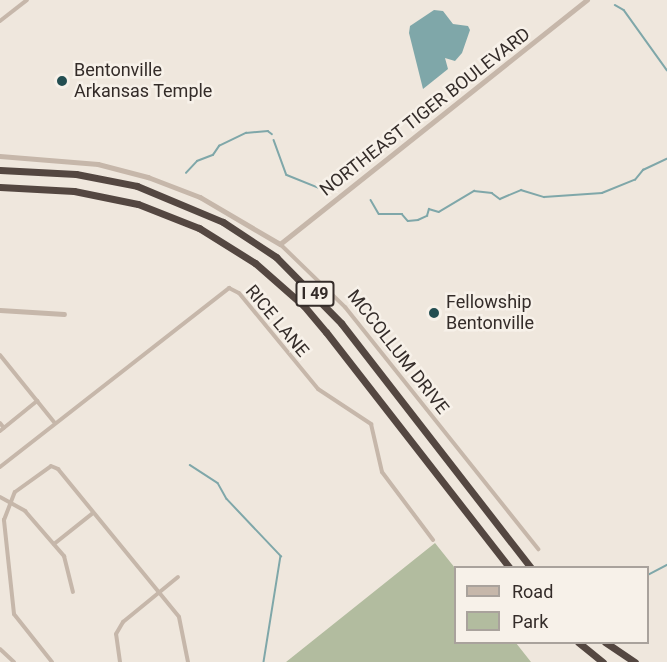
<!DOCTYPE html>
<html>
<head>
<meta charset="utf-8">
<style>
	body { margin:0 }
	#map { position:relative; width:667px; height:662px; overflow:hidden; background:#efe7dd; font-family:Roboto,sans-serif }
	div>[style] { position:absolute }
	.green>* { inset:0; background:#b2bc9f }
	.water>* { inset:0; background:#7fa7a9 }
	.stream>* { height:1.5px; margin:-0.75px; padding:0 0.75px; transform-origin:0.75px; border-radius:0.75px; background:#7fa7a9 }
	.minor>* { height:4px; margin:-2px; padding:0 2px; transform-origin:2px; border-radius:2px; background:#c6b7aa }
	.tertiary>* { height:4.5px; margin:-2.25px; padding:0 2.25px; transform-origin:2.25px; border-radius:2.25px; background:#c6b7aa }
	.motorway>* { height:7px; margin:-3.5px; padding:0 3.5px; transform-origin:3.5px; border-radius:3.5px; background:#544741 }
	.dots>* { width:16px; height:16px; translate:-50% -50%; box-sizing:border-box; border:3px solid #f7f1e9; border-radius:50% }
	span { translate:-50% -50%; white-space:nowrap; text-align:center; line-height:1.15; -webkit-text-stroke:5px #f7f1e9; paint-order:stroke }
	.shield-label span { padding:2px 4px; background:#f7f1e9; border:2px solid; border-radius:4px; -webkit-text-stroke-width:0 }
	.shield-label { font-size:16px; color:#342c29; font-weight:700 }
	.poi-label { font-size:18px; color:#342c29 }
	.left { translate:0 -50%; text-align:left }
	.street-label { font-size:18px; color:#342c29 }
	.legend { position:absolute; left:454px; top:566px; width:195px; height:78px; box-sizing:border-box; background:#f7f1e9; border:2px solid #a9a29c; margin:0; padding:8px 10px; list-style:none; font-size:18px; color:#342c29 }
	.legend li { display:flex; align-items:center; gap:12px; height:30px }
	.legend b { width:30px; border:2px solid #a9a29c }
</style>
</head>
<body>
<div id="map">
	<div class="green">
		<i style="clip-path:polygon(435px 543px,455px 568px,456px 642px,516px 643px,531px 662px,286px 662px)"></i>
	</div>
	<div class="water">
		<i style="clip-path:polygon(434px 10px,443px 11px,453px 24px,468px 26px,470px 30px,462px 53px,455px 61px,445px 58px,448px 69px,423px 89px,409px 33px,410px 26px)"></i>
	</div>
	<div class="stream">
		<i style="left:615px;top:5px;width:10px;rotate:29deg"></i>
		<i style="left:624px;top:10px;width:74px;rotate:54.4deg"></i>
		<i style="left:274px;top:140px;width:37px;rotate:70deg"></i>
		<i style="left:287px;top:175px;width:40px;rotate:22deg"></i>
		<i style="left:186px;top:173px;width:16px;rotate:-47deg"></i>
		<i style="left:197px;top:161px;width:17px;rotate:-21deg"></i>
		<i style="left:213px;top:155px;width:11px;rotate:-56deg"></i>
		<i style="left:219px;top:146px;width:30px;rotate:-26deg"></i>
		<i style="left:246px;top:133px;width:22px;rotate:-5deg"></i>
		<i style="left:268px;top:131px;width:5px;rotate:37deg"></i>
		<i style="left:371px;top:200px;width:16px;rotate:60deg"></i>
		<i style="left:379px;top:214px;width:23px"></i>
		<i style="left:402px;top:214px;width:9px;rotate:49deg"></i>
		<i style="left:408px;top:221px;width:10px;rotate:-6deg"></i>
		<i style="left:418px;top:220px;width:10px;rotate:-24deg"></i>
		<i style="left:427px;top:216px;width:7px;rotate:-74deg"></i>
		<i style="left:429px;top:209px;width:10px;rotate:17deg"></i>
		<i style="left:439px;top:212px;width:41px;rotate:-31deg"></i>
		<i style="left:474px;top:191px;width:18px;rotate:6deg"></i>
		<i style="left:492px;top:193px;width:10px;rotate:37deg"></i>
		<i style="left:500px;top:199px;width:23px;rotate:-23deg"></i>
		<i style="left:521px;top:190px;width:24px;rotate:17deg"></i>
		<i style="left:544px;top:197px;width:58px;rotate:-3.9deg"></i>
		<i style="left:602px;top:193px;width:35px;rotate:-22deg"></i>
		<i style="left:635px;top:180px;width:13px;rotate:-51deg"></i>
		<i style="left:643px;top:170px;width:26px;rotate:-25deg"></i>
		<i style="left:190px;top:465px;width:33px;rotate:33deg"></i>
		<i style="left:218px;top:483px;width:18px;rotate:61deg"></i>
		<i style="left:227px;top:499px;width:79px;rotate:46.5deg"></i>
		<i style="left:281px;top:556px;width:107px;rotate:99.1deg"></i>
		<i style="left:648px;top:575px;width:21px;rotate:-28deg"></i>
	</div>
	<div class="minor">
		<i style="left:0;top:21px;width:34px;rotate:-38deg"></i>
		<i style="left:280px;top:244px;width:91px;rotate:44.1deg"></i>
		<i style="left:345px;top:307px;width:310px;rotate:51.4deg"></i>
		<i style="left:0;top:355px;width:86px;rotate:51.1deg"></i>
		<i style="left:0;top:423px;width:6px;rotate:51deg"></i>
		<i style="left:0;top:431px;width:48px;rotate:-39deg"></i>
		<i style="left:0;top:467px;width:291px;rotate:-38deg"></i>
		<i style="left:229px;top:288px;width:11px;rotate:27deg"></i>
		<i style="left:239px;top:293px;width:124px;rotate:50.5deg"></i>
		<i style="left:318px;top:389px;width:64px;rotate:33.4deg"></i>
		<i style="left:371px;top:424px;width:49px;rotate:77.1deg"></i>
		<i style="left:382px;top:472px;width:85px;rotate:53.1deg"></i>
		<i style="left:0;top:497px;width:29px;rotate:29deg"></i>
		<i style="left:25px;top:511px;width:60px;rotate:49.1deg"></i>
		<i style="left:64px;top:556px;width:37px;rotate:76deg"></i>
		<i style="left:54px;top:544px;width:50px;rotate:-38.5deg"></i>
		<i style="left:0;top:649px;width:19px;rotate:43deg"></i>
		<i style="left:52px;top:662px;width:61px;rotate:-128.4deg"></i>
		<i style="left:14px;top:614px;width:95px;rotate:-96.1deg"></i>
		<i style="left:4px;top:520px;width:30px;rotate:-69deg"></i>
		<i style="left:15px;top:492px;width:44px;rotate:-35.8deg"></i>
		<i style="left:51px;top:466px;width:8px;rotate:23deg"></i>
		<i style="left:58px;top:469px;width:191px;rotate:50.7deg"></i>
		<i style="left:179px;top:617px;width:46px;rotate:78.7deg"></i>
		<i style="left:120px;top:662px;width:28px;rotate:-98deg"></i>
		<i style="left:116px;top:634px;width:14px;rotate:-60deg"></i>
		<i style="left:123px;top:622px;width:71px;rotate:-39.3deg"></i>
	</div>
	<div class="tertiary">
		<i style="left:0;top:156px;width:98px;rotate:4.7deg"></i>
		<i style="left:98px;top:164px;width:52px;rotate:14.6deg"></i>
		<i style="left:148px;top:177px;width:56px;rotate:21deg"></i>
		<i style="left:200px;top:197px;width:93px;rotate:30.4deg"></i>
		<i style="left:280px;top:244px;width:392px;rotate:-38.5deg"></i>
		<i style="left:0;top:310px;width:64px;rotate:3.6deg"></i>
	</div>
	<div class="motorway">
		<i style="left:0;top:170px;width:76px;rotate:3deg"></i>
		<i style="left:76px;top:174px;width:62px;rotate:11.1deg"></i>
		<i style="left:137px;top:186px;width:93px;rotate:22.7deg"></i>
		<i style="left:223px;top:222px;width:64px;rotate:33.4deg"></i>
		<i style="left:276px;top:257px;width:93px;rotate:45.4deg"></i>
		<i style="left:341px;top:323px;width:310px;rotate:52.2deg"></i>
		<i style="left:0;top:187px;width:74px;rotate:3.1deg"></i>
		<i style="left:74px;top:191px;width:65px;rotate:11.5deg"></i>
		<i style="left:138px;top:204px;width:66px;rotate:21.5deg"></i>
		<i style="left:199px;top:228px;width:66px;rotate:32deg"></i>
		<i style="left:255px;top:263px;width:65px;rotate:41.3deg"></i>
		<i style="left:304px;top:306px;width:34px;rotate:50deg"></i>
		<i style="left:326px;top:332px;width:299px;rotate:52.1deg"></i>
		<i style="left:578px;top:642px;width:32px;rotate:39deg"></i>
		<i style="left:605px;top:642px;width:36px;rotate:34deg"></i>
	</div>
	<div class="dots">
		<i style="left:62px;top:81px;background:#234e51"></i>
		<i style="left:434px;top:313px;background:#234e51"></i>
	</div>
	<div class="shield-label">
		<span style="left:315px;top:294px">I 49</span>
	</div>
	<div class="poi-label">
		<span class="left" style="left:74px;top:81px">Bentonville<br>Arkansas Temple</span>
		<span class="left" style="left:446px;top:313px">Fellowship<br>Bentonville</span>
	</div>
	<div class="street-label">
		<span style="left:425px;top:112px;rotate:-38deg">NORTHEAST TIGER BOULEVARD</span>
		<span style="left:277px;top:321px;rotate:50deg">RICE LANE</span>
		<span style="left:398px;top:352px;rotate:52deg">MCCOLLUM DRIVE</span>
	</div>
	<ul class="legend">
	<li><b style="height:8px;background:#c6b7aa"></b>Road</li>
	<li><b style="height:16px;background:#b2bc9f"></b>Park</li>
	</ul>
</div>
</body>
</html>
